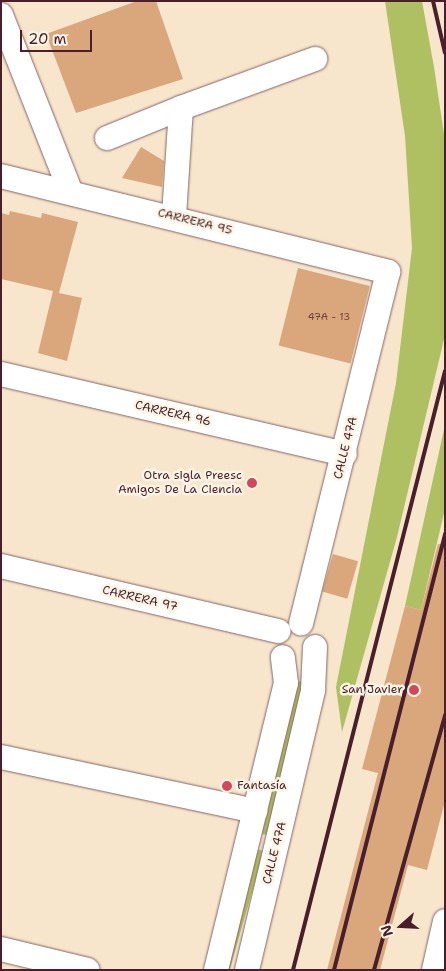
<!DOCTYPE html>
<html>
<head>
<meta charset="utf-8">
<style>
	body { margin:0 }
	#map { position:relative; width:446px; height:971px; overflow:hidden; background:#f7e5cc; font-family:"Shantell Sans",sans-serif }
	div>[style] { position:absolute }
	.green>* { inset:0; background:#afc063; transform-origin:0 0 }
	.building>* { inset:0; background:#d9a77b; transform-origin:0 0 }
	.roads { filter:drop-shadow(0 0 1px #876463) drop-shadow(0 0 1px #876463) }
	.minor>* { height:24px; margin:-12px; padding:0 12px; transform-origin:12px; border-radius:12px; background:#fff }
	.rail>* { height:4px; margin:-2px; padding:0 2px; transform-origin:2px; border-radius:2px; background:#4a1f2b }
	.dots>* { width:14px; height:14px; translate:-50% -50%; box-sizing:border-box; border:2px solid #fcf5e5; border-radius:50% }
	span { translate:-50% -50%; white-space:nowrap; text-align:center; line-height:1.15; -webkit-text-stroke:5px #fcf5e5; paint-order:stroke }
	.number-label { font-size:10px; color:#6e413f }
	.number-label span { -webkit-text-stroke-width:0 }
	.street-label { font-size:12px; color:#4a1f2b }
	.poi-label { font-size:12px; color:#4a1f2b }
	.right { translate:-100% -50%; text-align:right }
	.left { translate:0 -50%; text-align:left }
	.frame { position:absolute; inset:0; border:2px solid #4a1f2b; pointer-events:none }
	.north { position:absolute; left:376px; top:901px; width:50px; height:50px; -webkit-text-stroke:4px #fcf5e5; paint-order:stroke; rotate:251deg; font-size:14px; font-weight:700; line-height:20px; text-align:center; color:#4a1f2b }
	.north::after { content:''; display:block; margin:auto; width:18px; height:22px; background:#4a1f2b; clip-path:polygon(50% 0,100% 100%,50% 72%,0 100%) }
	.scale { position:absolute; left:20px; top:30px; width:72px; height:22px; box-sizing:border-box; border:2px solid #4a1f2b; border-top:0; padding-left:6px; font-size:15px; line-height:18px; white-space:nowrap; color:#4a1f2b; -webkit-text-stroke:4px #fcf5e5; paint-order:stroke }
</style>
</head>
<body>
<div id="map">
	<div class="green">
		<i style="clip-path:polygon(385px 1px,422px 1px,434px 67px,445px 141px,445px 335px,397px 537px,342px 732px,336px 687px,396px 383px,412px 248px,405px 136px)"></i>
		<i style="clip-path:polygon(445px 425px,445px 509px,421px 610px,405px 606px)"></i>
		<i style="clip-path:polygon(300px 681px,304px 683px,268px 835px,262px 834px,296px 684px)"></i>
		<i style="left:257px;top:849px;width:7px;height:124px;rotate:16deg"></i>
	</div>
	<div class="building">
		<i style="clip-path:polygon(137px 1px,156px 1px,183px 79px,76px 113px,46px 34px)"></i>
		<i style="clip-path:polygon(141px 147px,164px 161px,162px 187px,122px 178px)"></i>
		<i style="clip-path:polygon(10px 211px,41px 218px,42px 213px,78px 222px,59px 293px,82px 298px,67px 361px,38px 353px,53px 291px,1px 279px,1px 213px,9px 215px)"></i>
		<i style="left:298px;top:268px;width:74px;height:80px;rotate:14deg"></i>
		<i style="clip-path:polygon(438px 544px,445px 545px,445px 801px,427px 870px,408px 865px,380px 970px,327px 970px,378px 773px,362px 769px,405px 606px,421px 610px)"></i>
		<i style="left:333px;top:554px;width:26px;height:39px;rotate:16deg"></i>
	</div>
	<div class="roads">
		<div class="minor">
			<i style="left:1px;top:15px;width:188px;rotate:68.5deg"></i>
			<i style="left:107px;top:138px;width:80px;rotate:-22.1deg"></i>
			<i style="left:1px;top:176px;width:399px;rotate:13.9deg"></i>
			<i style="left:388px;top:272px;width:362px;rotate:103.9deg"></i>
			<i style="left:174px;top:216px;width:108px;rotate:-86.3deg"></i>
			<i style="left:181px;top:108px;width:143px;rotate:-20.1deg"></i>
			<i style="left:1px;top:374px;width:353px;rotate:13.1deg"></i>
			<i style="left:1px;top:566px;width:285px;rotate:13.2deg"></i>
			<i style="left:1px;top:757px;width:260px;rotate:12deg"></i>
			<i style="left:1px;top:949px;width:89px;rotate:13.6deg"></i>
			<i style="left:216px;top:970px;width:295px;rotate:-76.3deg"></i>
			<i style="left:286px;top:683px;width:26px;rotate:-97deg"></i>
			<i style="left:247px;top:970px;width:288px;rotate:-76.7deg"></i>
			<i style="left:313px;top:690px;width:43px;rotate:-87.3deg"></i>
			<i style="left:434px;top:970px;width:50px;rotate:-77.3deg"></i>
		</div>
	</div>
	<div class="rail">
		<i style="left:433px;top:1px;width:53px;rotate:77deg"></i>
		<i style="left:293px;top:970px;width:618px;rotate:-75.76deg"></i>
		<i style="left:334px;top:970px;width:451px;rotate:-75.7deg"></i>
		<i style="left:374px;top:970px;width:265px;rotate:-74.4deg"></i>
	</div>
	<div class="dots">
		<i style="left:252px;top:483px;background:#d1495b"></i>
		<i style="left:414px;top:690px;background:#d1495b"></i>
		<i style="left:227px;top:786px;background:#d1495b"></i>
	</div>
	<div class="number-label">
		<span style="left:329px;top:317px">47A - 13</span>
	</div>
	<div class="street-label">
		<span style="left:195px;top:222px;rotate:14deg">CARRERA 95</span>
		<span style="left:173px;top:414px;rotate:13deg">CARRERA 96</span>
		<span style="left:346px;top:448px;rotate:-76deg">CALLE 47A</span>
		<span style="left:140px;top:599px;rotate:13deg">CARRERA 97</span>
		<span style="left:275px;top:853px;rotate:-76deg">CALLE 47A</span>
	</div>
	<div class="poi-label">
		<span class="right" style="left:242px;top:483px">Otra sigla Preesc<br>Amigos De La Ciencia</span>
		<span class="right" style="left:403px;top:690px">San Javier</span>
		<span class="left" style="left:237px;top:786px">Fantasía</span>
	</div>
	<div class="frame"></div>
	<div class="north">N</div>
	<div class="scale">20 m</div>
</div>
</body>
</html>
